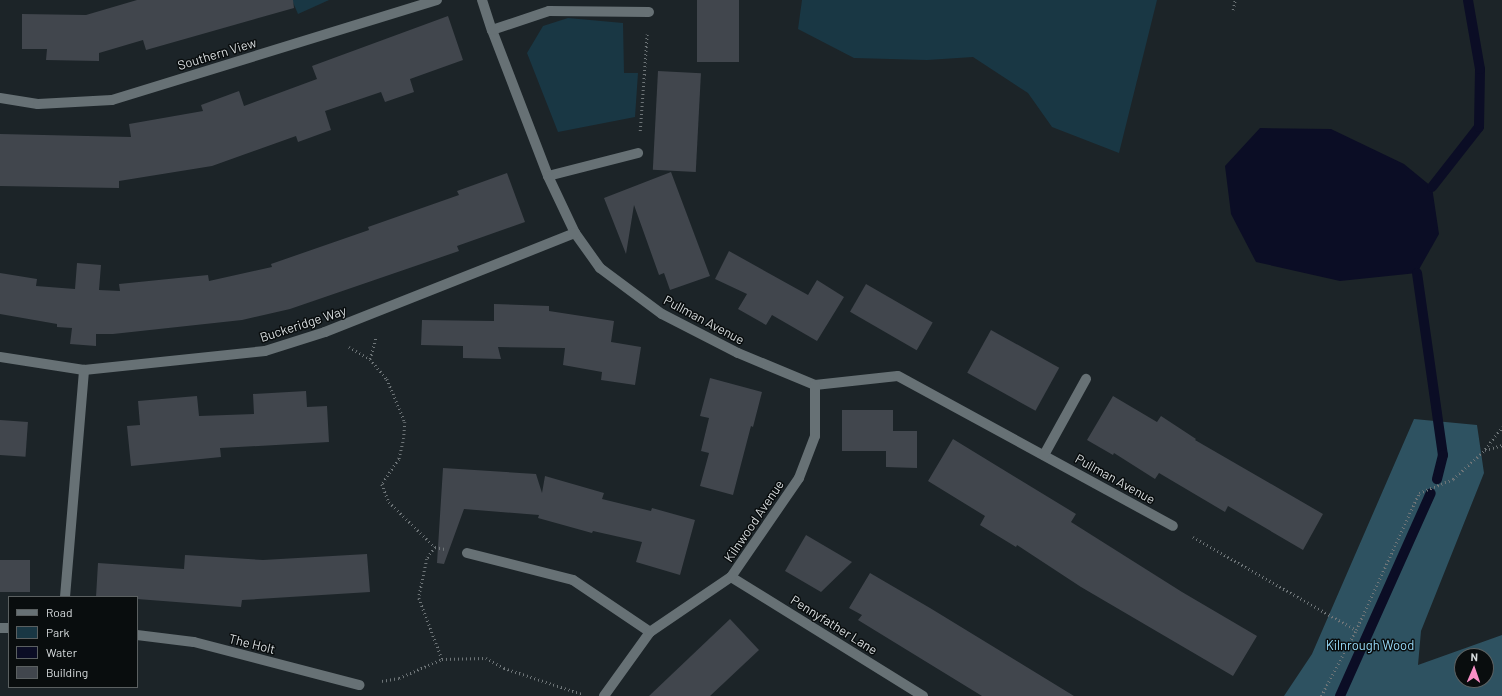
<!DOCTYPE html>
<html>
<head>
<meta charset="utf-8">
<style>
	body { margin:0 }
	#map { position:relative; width:1502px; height:696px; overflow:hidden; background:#1c2428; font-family:Barlow,sans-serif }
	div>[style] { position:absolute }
	.green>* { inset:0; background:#193744 }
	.forest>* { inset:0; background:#2e5261 }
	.water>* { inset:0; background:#0b0d25 }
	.stream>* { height:10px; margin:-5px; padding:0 5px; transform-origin:5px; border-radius:5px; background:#0b0d25 }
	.building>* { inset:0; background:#41464d; transform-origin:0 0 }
	.path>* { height:2.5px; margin-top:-1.25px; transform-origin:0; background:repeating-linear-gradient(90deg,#6e7578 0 1px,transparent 0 4px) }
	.lane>* { height:10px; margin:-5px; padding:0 5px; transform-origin:5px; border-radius:5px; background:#677175 }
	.street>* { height:10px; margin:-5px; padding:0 5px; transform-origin:5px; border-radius:5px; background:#677175 }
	span { translate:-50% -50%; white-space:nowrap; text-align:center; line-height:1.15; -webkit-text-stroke:3px #090d0e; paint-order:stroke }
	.street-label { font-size:13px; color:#d7dcde }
	.park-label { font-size:13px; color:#96d8f6 }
	.legend { position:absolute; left:8px; top:596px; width:130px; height:92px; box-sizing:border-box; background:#090d0e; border:1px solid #5b6061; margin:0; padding:5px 7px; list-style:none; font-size:12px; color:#d7dcde }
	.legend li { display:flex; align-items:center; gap:8px; height:20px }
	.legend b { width:20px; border:1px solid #5b6061 }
	.north { position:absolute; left:1454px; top:648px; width:40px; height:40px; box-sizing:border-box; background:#090d0e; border:1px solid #5b6061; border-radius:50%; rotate:2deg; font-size:11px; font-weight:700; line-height:16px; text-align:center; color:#d7dcde }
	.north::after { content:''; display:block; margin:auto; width:14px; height:18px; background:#fa8fc7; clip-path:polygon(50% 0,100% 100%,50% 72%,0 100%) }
</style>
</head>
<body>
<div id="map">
	<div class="green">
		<i style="clip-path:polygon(292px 0,329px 0,298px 14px)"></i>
		<i style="clip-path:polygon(802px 0,1157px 0,1119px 153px,1052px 127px,1028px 93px,973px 57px,927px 60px,854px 58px,798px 29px)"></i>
		<i style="clip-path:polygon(568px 18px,623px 23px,624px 73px,638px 73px,635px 117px,558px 132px,527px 53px,543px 26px)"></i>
	</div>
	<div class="forest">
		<i style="clip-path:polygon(evenodd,1414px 419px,1477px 425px,1484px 473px,1421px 631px,1418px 665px,1502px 635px,1502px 696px,1284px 696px,1312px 654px,1414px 419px,1462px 656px,1486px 656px,1486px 680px,1462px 680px,1462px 656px)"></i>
	</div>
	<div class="water">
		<i style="clip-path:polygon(1260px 128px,1331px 129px,1404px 164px,1432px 187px,1439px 234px,1417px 273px,1340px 281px,1256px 262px,1231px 214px,1225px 166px)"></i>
	</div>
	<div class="stream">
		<i style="left:1432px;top:187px;width:76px;rotate:-51.9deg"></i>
		<i style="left:1479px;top:127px;width:58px;rotate:-89deg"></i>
		<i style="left:1480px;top:69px;width:70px;rotate:-99.9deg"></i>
		<i style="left:1417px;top:273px;width:184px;rotate:81.9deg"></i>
		<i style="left:1443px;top:455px;width:25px;rotate:104deg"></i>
		<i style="left:1340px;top:696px;width:222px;rotate:-65.9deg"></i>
	</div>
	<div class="building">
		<i style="clip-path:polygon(137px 0,293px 0,294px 8px,146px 50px,143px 40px,99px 53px,99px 61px,46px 60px,47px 49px,22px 49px,22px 14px,86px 15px)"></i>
		<i style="left:697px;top:0;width:42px;height:62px"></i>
		<i style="clip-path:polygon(448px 16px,463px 60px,410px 79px,414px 92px,385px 102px,381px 92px,325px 111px,331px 130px,298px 142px,296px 136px,212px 166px,119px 181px,119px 188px,0 186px,0 134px,131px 137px,129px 124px,203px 111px,201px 105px,239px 91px,244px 106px,317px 79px,312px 66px)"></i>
		<i style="left:658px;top:71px;width:43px;height:99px;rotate:3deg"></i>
		<i style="clip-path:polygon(671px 172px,710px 276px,670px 290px,664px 273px,659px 275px,634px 205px,626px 254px,604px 198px)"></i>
		<i style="clip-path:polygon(507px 173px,525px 222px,457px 246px,459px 251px,290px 309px,242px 320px,113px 334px,96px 334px,96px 346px,70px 344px,72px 328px,57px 327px,57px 324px,0 314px,0 273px,37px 279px,36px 286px,75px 289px,77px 263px,101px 265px,99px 290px,120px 291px,119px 284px,208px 275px,209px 281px,272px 267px,271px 264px,369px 230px,368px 227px,459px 195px,457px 191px)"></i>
		<i style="clip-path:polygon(729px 251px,808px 295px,817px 280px,844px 297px,817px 341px,772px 315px,766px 325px,738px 309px,747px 294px,715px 279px)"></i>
		<i style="left:866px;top:284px;width:77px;height:32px;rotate:30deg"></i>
		<i style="clip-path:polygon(494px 304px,549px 306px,549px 311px,614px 321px,611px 342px,641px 347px,635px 385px,601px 380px,602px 372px,563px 365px,565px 348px,498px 347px,501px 359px,463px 358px,463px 346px,421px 345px,422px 320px,494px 321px)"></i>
		<i style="left:991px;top:330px;width:78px;height:49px;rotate:29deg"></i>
		<i style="clip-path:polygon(710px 378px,762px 392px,753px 427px,751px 426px,733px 495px,700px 486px,709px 453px,701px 451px,709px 418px,700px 416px)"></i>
		<i style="clip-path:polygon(306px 391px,307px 407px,327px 406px,329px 442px,220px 448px,221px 457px,131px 466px,127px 426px,140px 425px,138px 401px,197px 396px,199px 416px,254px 414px,253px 394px)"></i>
		<i style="clip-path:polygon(1113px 396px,1157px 422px,1161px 416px,1196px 439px,1195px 440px,1323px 514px,1303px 550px,1228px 506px,1225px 512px,1159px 473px,1155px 479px,1114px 453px,1113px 455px,1087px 440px)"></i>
		<i style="clip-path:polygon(842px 410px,893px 410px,893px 431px,917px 431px,917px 468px,886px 467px,886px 451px,842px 451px)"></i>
		<i style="left:0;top:420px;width:28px;height:35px;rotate:4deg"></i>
		<i style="clip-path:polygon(953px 439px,1076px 514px,1071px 522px,1182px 592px,1257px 636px,1233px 676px,1081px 587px,1017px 545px,1016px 547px,980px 525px,985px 516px,928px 481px)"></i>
		<i style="clip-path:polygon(443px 468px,536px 474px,542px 493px,545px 476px,604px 493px,602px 499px,651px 511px,652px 508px,695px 520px,680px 575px,636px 562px,642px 542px,593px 531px,592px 533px,538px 518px,539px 515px,464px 509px,444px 564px,437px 563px)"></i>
		<i style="clip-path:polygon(806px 535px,852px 562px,821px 592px,785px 571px)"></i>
		<i style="clip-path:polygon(367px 554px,370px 592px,242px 600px,241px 607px,137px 599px,137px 597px,96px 597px,98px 563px,184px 569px,185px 555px,263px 560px)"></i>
		<i style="left:0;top:560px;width:30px;height:32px"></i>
		<i style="clip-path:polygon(870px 573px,930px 608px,1074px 696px,982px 696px,858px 620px,862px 615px,849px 608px)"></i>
		<i style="clip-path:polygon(730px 619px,759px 650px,710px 696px,649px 696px)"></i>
	</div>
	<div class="path">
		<i style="left:1233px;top:10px;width:10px;rotate:-79deg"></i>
		<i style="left:640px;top:131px;width:97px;rotate:-85.9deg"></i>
		<i style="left:349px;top:347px;width:24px;rotate:30deg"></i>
		<i style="left:370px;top:359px;width:26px;rotate:50deg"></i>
		<i style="left:387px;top:379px;width:47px;rotate:67.3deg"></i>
		<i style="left:405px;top:422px;width:16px;rotate:94deg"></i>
		<i style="left:404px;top:438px;width:22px;rotate:103deg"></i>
		<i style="left:399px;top:459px;width:30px;rotate:124deg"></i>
		<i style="left:382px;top:484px;width:19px;rotate:69deg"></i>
		<i style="left:389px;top:502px;width:64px;rotate:44.4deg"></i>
		<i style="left:435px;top:547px;width:10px;rotate:11deg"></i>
		<i style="left:370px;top:359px;width:23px;rotate:-75deg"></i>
		<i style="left:1485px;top:449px;width:28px;rotate:-52deg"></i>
		<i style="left:1193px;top:537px;width:188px;rotate:29.7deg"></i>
		<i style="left:435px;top:547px;width:14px;rotate:124deg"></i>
		<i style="left:427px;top:559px;width:40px;rotate:102deg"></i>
		<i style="left:419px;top:598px;width:65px;rotate:69.3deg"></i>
		<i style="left:382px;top:681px;width:17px;rotate:-10deg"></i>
		<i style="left:399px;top:678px;width:47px;rotate:-23.8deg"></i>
		<i style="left:442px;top:659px;width:44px;rotate:-1.3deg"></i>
		<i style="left:486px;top:658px;width:21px;rotate:29deg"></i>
		<i style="left:504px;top:668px;width:82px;rotate:18.4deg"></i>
		<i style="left:1321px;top:696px;width:75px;rotate:-62.1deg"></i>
		<i style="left:1356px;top:630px;width:151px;rotate:-65.3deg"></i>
		<i style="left:1419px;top:493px;width:37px;rotate:-22deg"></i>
		<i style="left:1453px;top:479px;width:43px;rotate:-42.2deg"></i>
		<i style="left:1485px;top:450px;width:18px;rotate:-16deg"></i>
	</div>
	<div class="lane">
		<i style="left:548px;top:176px;width:93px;rotate:-14.3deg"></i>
	</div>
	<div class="street">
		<i style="left:482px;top:0;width:32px;rotate:72deg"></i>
		<i style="left:492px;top:30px;width:156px;rotate:69deg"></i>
		<i style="left:548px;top:176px;width:63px;rotate:64.7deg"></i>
		<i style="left:575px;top:233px;width:43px;rotate:54.5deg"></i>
		<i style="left:600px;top:268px;width:77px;rotate:36.6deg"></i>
		<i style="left:662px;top:314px;width:85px;rotate:27.2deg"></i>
		<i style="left:738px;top:353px;width:83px;rotate:22.6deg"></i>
		<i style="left:815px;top:385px;width:83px;rotate:-6.2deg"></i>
		<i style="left:898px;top:376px;width:313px;rotate:28.6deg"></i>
		<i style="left:492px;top:30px;width:60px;rotate:-18.4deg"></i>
		<i style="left:549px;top:11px;width:100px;rotate:0.6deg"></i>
		<i style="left:0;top:98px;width:38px;rotate:9deg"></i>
		<i style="left:38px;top:104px;width:74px;rotate:-3.1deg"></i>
		<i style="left:112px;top:100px;width:340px;rotate:-17.1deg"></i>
		<i style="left:0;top:357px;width:85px;rotate:8.8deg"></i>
		<i style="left:84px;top:370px;width:182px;rotate:-6deg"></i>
		<i style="left:265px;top:351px;width:63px;rotate:-17.6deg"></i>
		<i style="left:325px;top:332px;width:269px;rotate:-21.6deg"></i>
		<i style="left:1044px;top:455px;width:87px;rotate:-61.1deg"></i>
		<i style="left:467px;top:553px;width:109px;rotate:14.3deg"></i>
		<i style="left:573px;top:580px;width:93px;rotate:34deg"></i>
		<i style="left:731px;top:577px;width:226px;rotate:31.8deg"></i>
		<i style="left:65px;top:597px;width:228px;rotate:-85.2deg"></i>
		<i style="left:0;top:628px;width:9px"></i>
		<i style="left:137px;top:635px;width:57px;rotate:7deg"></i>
		<i style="left:194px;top:642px;width:171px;rotate:14.6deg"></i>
		<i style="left:604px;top:696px;width:79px;rotate:-54.3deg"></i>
		<i style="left:650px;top:632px;width:98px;rotate:-34.2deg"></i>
		<i style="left:731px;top:577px;width:120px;rotate:-55.5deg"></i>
		<i style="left:799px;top:478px;width:45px;rotate:-69.1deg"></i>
		<i style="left:815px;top:436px;width:51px;rotate:-90deg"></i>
	</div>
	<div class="street-label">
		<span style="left:217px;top:54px;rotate:-17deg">Southern View</span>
		<span style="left:704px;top:320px;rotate:28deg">Pullman Avenue</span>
		<span style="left:303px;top:324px;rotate:-18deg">Buckeridge Way</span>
		<span style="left:1115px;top:479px;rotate:29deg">Pullman Avenue</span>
		<span style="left:754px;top:521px;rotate:-56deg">Kilnwood Avenue</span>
		<span style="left:834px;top:625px;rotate:32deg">Pennyfather Lane</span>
		<span style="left:252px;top:644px;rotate:14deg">The Holt</span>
	</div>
	<div class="park-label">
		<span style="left:1370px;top:645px">Kilnrough Wood</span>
	</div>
	<ul class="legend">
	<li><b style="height:5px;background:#677175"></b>Road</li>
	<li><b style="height:11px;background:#193744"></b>Park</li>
	<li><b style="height:11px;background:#0b0d25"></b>Water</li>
	<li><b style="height:11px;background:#41464d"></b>Building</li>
	</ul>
	<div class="north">N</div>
</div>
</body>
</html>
